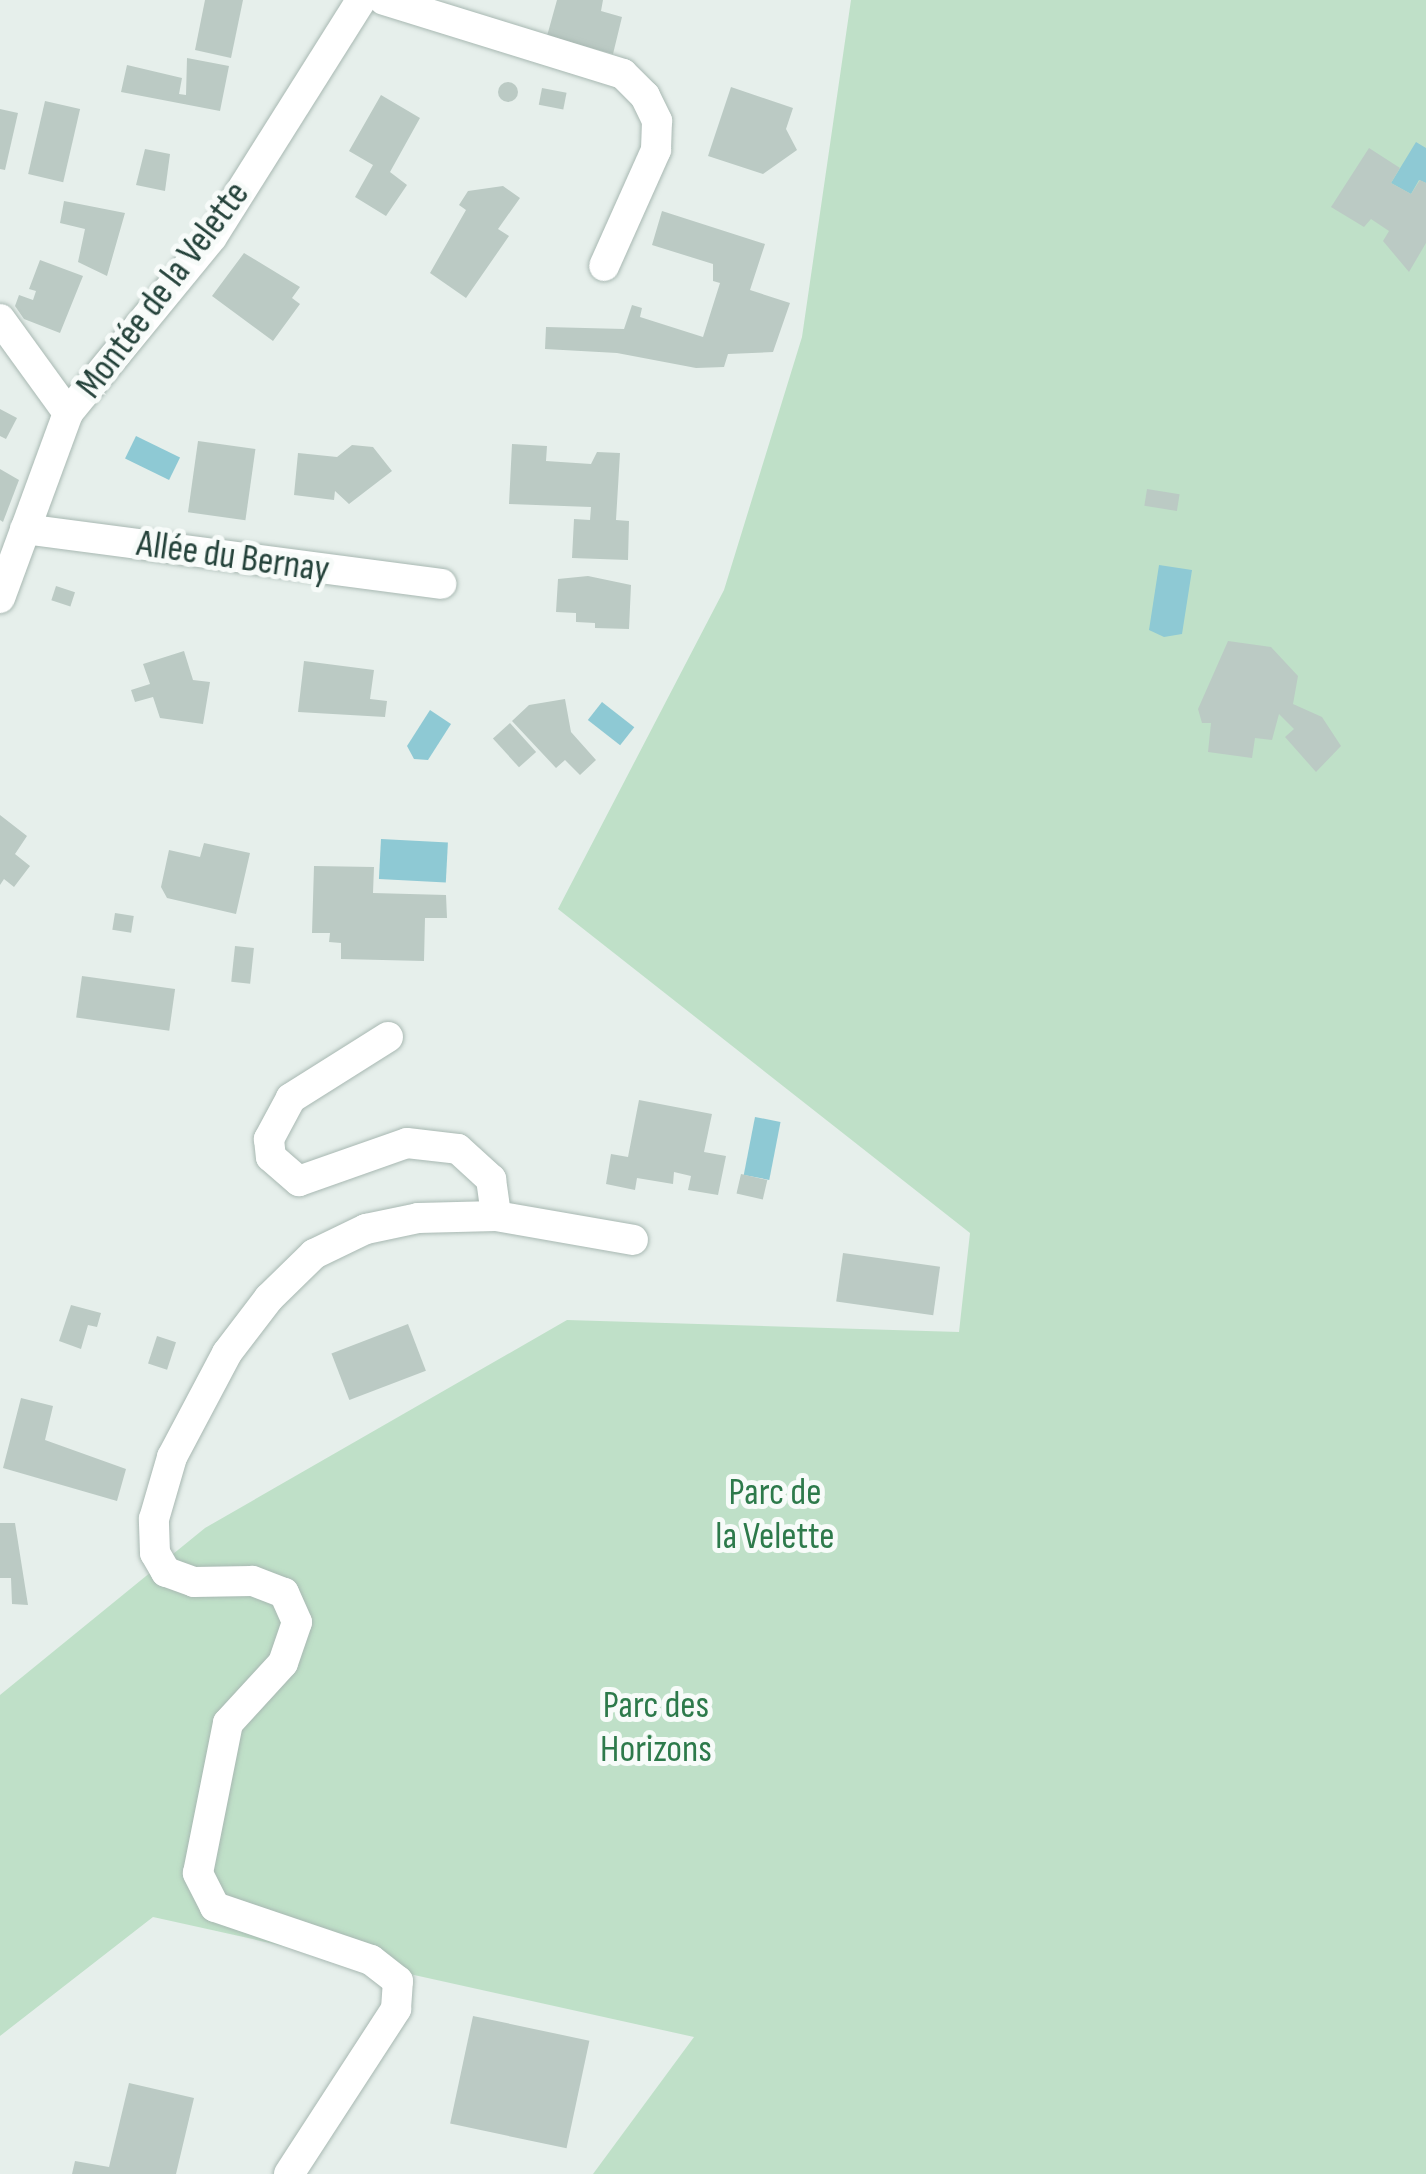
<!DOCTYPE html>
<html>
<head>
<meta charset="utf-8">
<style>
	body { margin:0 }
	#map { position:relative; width:1426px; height:2174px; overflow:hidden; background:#e6efeb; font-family:"Sofia Sans Condensed",sans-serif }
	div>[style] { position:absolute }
	.green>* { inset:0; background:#bfe0c8 }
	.water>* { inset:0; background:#8ec9d4; transform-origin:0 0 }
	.building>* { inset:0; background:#bbcac4; transform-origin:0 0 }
	.round { border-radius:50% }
	.roads { filter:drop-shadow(0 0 2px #a8b8b2) drop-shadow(0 0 2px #a8b8b2) }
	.minor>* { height:30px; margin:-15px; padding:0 15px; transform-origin:15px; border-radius:15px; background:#fff }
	span { translate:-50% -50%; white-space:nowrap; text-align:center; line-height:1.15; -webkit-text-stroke:10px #f7fbf9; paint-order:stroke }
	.street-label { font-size:38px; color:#24423a }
	.park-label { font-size:38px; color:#2d7a4b }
</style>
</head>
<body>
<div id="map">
	<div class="green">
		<i style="clip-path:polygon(851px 0,1426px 0,1426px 2174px,593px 2174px,694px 2037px,153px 1917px,0 2036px,0 1695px,205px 1528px,567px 1320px,959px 1332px,970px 1233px,558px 909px,724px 590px,802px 337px)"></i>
	</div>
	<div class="water">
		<i style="clip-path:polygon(1416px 142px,1426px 148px,1426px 183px,1419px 180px,1411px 194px,1391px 183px)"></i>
		<i style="left:136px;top:436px;width:49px;height:25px;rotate:26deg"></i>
		<i style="clip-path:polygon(1159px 565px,1192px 570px,1182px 634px,1164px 637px,1149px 630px)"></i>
		<i style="left:602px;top:702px;width:41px;height:23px;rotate:38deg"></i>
		<i style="clip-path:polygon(430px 710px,451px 724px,428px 760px,414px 759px,407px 746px)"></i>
		<i style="left:381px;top:839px;width:67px;height:40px;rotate:3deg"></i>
		<i style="left:755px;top:1117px;width:26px;height:59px;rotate:11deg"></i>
	</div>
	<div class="building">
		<i style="clip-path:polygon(205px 0,243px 0,231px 58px,195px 50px)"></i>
		<i style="clip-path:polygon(557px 0,603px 0,601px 11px,622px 17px,613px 54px,547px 36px)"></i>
		<i style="clip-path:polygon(187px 58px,229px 66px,220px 111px,121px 92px,127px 65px,182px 78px,179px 94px,186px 95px)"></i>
		<i class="round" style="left:498px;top:82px;width:20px;height:20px"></i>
		<i style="clip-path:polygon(731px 87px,793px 108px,786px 129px,797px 150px,763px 174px,708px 156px)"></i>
		<i style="left:542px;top:88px;width:25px;height:17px;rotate:11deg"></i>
		<i style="clip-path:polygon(381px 95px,420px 118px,390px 172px,407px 185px,386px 216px,355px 197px,373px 165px,349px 151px)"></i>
		<i style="left:45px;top:101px;width:36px;height:75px;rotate:13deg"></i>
		<i style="clip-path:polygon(0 109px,18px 113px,5px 170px,0 169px)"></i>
		<i style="clip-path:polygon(1369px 148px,1400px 168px,1391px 183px,1411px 194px,1420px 180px,1426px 183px,1426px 243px,1409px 272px,1383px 241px,1389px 231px,1371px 219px,1364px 227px,1331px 207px)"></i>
		<i style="clip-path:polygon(145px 149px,170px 154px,165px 191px,136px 185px)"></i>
		<i style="clip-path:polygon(503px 186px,520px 198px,498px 229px,509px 236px,466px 298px,430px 273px,466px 210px,459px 205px,468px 191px)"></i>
		<i style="clip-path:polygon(64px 201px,125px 213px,107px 276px,78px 262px,85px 229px,60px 223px)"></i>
		<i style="clip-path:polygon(662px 211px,765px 244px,750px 290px,790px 303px,773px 352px,728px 354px,724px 367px,696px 368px,617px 353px,545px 349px,546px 327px,624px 329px,632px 305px,642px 308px,640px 317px,703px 337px,720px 283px,713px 281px,713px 264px,652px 245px)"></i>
		<i style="clip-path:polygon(244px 253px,300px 287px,292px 298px,300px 304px,273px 341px,212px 296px)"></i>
		<i style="clip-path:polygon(40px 260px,83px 276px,60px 333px,24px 319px,15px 306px,19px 295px,33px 300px,36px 291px,29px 289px)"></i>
		<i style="clip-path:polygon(0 409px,17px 418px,6px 439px,0 436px)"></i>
		<i style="left:198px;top:441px;width:58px;height:72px;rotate:8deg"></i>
		<i style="clip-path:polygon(512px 444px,547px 446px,546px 461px,591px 464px,597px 452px,620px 453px,616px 520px,629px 521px,628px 560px,572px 558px,574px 519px,590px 520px,591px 507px,509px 504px)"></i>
		<i style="clip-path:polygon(352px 445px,373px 447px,392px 471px,349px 504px,335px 491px,334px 500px,294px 495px,298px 453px,337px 457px)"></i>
		<i style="clip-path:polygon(0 469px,19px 480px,3px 522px,0 520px)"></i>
		<i style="left:1147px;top:489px;width:33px;height:17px;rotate:9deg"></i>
		<i style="clip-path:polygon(588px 576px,631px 585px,629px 629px,595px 628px,595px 623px,576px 622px,576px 613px,556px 612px,558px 579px)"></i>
		<i style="left:56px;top:586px;width:20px;height:15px;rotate:18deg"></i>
		<i style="clip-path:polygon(1228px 641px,1271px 647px,1298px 676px,1293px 704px,1322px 717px,1341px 746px,1316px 772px,1285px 737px,1294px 729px,1279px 714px,1272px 740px,1255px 738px,1252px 758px,1208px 752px,1211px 723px,1202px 723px,1198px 709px)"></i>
		<i style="clip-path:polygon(184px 651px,193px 680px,210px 682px,203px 724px,160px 718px,153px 697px,135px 702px,131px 690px,150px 684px,143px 664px)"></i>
		<i style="clip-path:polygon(304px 661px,374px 670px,370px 699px,387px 701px,385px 717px,298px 712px)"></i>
		<i style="clip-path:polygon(565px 699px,571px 732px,596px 760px,580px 775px,565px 760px,556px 768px,512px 721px,529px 705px)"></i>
		<i style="left:510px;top:723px;width:39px;height:23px;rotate:48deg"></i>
		<i style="clip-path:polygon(0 815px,27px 836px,15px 854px,30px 866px,14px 887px,4px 879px,0 885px)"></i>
		<i style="clip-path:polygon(204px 843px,250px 853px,236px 914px,167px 898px,161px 887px,169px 850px,200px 857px)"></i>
		<i style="clip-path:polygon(314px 866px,374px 867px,373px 893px,446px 895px,447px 918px,425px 918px,424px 961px,341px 959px,341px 943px,329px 942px,330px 933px,312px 933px)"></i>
		<i style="left:115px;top:913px;width:19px;height:17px;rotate:9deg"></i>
		<i style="left:235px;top:946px;width:19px;height:36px;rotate:6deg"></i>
		<i style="left:82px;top:976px;width:94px;height:42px;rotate:8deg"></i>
		<i style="clip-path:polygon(639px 1100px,712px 1114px,704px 1152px,726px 1156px,718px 1195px,688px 1190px,691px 1176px,674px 1172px,673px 1184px,637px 1178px,635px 1190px,606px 1184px,611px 1154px,628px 1157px)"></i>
		<i style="left:741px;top:1174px;width:27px;height:20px;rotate:13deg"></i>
		<i style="left:843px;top:1253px;width:98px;height:49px;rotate:8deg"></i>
		<i style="clip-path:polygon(71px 1305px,101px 1313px,97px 1327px,88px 1325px,81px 1349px,59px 1341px)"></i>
		<i style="left:408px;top:1324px;width:50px;height:82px;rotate:69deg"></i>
		<i style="left:157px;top:1336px;width:20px;height:29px;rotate:18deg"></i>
		<i style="clip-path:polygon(21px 1398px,53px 1406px,45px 1440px,126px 1469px,117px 1501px,3px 1468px)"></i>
		<i style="clip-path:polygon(0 1523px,15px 1523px,28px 1605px,12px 1604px,11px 1578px,0 1578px)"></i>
		<i style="left:473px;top:2016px;width:119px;height:110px;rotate:12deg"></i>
		<i style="clip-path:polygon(129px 2083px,194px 2098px,176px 2174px,72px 2174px,75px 2161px,109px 2167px)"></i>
	</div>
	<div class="roads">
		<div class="minor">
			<i style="left:384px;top:0;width:250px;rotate:17.2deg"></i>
			<i style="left:623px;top:74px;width:31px;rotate:45deg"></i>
			<i style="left:645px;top:96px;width:28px;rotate:64deg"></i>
			<i style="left:657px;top:121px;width:29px;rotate:92deg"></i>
			<i style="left:656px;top:150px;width:127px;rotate:114.1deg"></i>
			<i style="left:0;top:319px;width:116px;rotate:54.1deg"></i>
			<i style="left:25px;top:529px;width:420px;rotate:7.5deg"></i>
			<i style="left:0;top:598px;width:197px;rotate:-69.8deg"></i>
			<i style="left:68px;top:413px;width:227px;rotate:-50.7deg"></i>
			<i style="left:212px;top:237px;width:280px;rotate:-57.8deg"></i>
			<i style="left:388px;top:1037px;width:115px;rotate:147.8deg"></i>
			<i style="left:291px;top:1098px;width:47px;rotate:118.2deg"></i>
			<i style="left:269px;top:1139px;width:18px;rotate:84deg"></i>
			<i style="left:271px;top:1157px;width:37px;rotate:41deg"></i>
			<i style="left:299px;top:1181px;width:114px;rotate:-19.4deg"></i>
			<i style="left:407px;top:1143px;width:51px;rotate:6.7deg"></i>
			<i style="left:458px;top:1149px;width:45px;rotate:42.3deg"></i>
			<i style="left:491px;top:1179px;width:37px;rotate:82deg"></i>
			<i style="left:289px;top:2174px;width:197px;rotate:-57deg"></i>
			<i style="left:396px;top:2009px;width:28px;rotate:-86deg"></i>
			<i style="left:398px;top:1981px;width:34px;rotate:-142deg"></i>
			<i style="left:371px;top:1960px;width:165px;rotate:-161.2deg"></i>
			<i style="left:215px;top:1907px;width:38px;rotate:-117deg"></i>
			<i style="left:198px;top:1873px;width:153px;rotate:-78.7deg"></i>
			<i style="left:228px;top:1723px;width:81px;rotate:-47.5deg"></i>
			<i style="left:283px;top:1663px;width:43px;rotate:-71.1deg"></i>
			<i style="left:297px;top:1622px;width:32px;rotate:-114deg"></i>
			<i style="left:284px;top:1593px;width:34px;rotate:-159deg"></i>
			<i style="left:252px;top:1581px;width:58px;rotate:179deg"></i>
			<i style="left:194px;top:1582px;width:30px;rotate:-160deg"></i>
			<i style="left:166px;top:1572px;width:22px;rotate:-120deg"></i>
			<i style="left:155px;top:1553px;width:34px;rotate:-92deg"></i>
			<i style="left:154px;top:1519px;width:65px;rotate:-73.8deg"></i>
			<i style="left:172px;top:1457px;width:118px;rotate:-62.1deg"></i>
			<i style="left:227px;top:1353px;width:69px;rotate:-52.6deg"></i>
			<i style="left:269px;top:1298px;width:63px;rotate:-44.4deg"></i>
			<i style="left:314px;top:1254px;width:58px;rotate:-25.7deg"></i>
			<i style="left:366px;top:1229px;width:53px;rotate:-11.9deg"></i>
			<i style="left:418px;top:1218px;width:78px;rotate:-1.5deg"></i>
			<i style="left:496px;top:1216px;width:139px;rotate:9.9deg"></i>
		</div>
	</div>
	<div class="street-label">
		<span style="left:163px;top:290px;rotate:-53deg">Montée de la Velette</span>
		<span style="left:233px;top:557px;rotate:8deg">Allée du Bernay</span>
	</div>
	<div class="park-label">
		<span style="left:775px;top:1515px">Parc de<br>la Velette</span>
		<span style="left:656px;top:1728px">Parc des<br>Horizons</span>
	</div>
</div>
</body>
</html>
